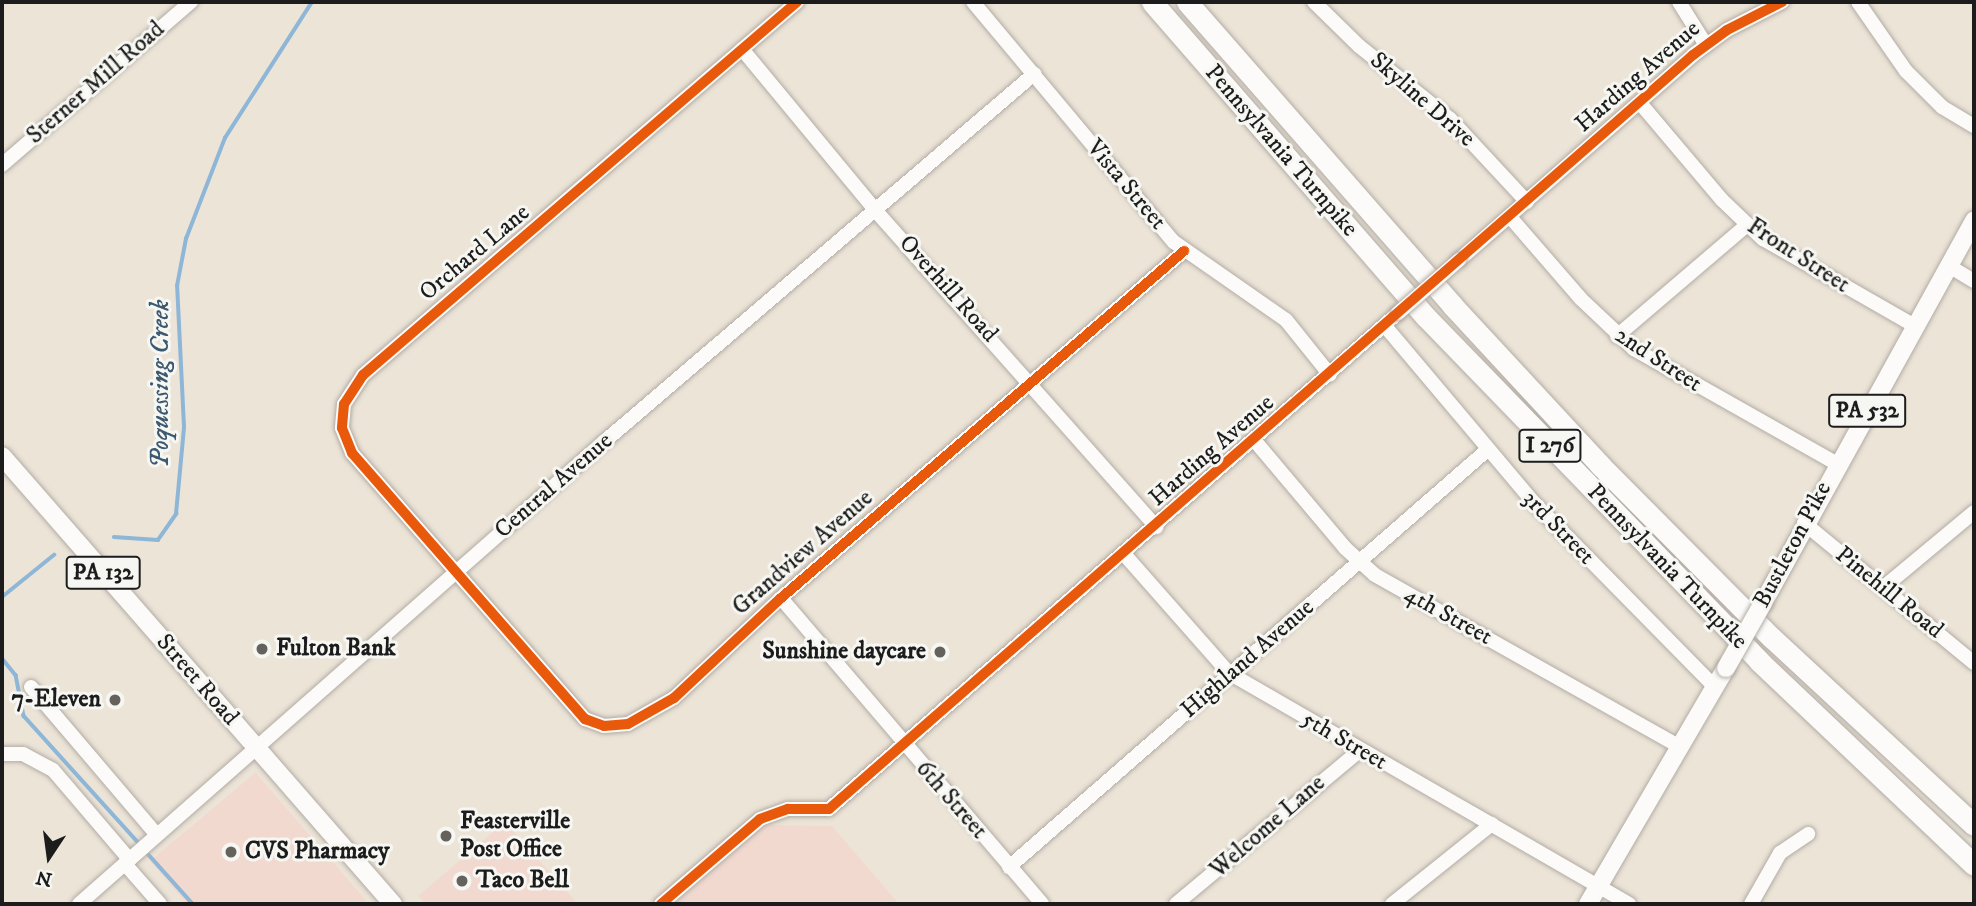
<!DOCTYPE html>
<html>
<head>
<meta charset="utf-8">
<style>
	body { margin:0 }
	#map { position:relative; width:1976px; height:906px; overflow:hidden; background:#ece4d7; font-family:"IM FELL DW Pica",serif }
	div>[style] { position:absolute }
	.built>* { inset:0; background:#f2d9d0 }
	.stream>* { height:3.5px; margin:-1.75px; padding:0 1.75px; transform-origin:1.75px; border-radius:1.75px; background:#8eb6d7 }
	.roads { filter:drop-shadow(0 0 2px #b2aca5) drop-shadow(0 0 2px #b2aca5) }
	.minor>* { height:14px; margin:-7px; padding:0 7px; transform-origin:7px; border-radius:7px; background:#fcfbf9 }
	.major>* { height:18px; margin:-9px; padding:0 9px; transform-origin:9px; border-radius:9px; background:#fcfbf9 }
	.highway>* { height:21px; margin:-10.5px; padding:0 10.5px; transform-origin:10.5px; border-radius:10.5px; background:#fcfbf9 }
	.bridges { filter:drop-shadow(0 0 2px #b2aca5) drop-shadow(0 0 2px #b2aca5) }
	.minor-bridge>* { height:14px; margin:-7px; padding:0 7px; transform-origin:7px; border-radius:7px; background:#fcfbf9 }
	.major-bridge>* { height:18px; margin:-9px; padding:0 9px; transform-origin:9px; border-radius:9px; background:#fcfbf9 }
	.cycleway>* { height:10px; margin:-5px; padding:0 5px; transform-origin:5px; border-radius:5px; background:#e8590c }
	.dots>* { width:19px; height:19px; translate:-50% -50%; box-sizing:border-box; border:4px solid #f6f6f2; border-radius:50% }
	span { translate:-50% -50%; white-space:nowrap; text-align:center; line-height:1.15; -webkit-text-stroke:6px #f6f6f2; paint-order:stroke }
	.shield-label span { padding:2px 5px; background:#f6f6f2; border:2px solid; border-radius:5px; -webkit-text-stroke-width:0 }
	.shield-label { font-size:23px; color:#1c1c1c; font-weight:700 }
	.street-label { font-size:24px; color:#1c1c1c }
	.poi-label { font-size:24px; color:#1c1c1c; font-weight:700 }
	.left { translate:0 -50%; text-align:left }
	.right { translate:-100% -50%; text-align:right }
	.water-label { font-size:26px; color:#3d5970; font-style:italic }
	.frame { position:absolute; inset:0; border:4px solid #1c1c1c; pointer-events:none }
	.north { position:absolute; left:14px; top:822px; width:70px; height:70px; -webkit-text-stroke:5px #f6f6f2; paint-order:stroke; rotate:193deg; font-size:19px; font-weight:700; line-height:28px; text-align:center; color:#1c1c1c }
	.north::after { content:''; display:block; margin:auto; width:24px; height:32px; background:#1c1c1c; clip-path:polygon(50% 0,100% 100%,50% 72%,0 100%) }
</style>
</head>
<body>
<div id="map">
	<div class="built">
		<i style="clip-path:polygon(255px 773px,256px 773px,369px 904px,187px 904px,150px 861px)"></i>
		<i style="clip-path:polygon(505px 822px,578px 904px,426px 904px,418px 896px)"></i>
		<i style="clip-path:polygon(765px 825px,832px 826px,899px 904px,675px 904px)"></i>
	</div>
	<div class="stream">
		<i style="left:114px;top:537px;width:44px;rotate:3.9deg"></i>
		<i style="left:158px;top:540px;width:32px;rotate:-55deg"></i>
		<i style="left:176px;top:514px;width:87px;rotate:-84.7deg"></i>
		<i style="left:184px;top:427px;width:141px;rotate:-92.8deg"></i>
		<i style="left:177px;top:286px;width:48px;rotate:-79.2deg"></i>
		<i style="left:186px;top:239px;width:108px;rotate:-68.9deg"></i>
		<i style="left:225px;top:138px;width:161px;rotate:-57.4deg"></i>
		<i style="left:2px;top:597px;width:67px;rotate:-38.9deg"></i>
		<i style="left:2px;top:658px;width:22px;rotate:51deg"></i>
		<i style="left:16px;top:675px;width:42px;rotate:79deg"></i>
		<i style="left:24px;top:716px;width:169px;rotate:47.9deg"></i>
		<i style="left:149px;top:855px;width:66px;rotate:48.1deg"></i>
	</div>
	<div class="roads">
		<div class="minor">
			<i style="left:797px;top:2px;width:572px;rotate:139.32deg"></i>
			<i style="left:363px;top:375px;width:35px;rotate:123deg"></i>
			<i style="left:344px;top:404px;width:24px;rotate:95deg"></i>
			<i style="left:342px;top:428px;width:27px;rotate:68deg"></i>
			<i style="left:352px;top:453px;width:354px;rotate:48.8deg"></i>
			<i style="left:585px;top:719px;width:20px;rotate:20deg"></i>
			<i style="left:604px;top:726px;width:24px;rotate:-5deg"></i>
			<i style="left:628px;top:724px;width:53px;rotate:-29.5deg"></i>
			<i style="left:674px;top:698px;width:146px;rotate:-43.1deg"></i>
			<i style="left:781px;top:598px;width:532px;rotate:-40.73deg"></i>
			<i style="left:973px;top:2px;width:313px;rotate:50.1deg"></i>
			<i style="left:1174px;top:242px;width:136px;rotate:34.9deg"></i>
			<i style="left:1286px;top:320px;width:70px;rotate:51.3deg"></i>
			<i style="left:1314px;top:2px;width:63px;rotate:44.4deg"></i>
			<i style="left:1359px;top:46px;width:117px;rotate:38.7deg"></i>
			<i style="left:1450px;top:119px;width:113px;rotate:47.1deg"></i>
			<i style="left:1679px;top:2px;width:51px;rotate:57.9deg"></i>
			<i style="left:1858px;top:2px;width:84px;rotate:55.2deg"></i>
			<i style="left:1906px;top:71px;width:51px;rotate:45deg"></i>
			<i style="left:1942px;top:107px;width:37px;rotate:31deg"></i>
			<i style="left:742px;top:49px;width:209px;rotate:50.4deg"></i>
			<i style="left:875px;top:210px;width:424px;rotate:48.4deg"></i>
			<i style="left:1640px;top:103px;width:127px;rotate:49.8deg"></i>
			<i style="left:1722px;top:200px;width:57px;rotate:43.6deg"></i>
			<i style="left:1763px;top:239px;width:175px;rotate:29.8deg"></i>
			<i style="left:2px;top:165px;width:250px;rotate:-40.8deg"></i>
			<i style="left:1510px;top:217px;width:108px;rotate:49.1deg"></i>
			<i style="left:1581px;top:299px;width:73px;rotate:43.3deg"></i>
			<i style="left:1634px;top:349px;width:233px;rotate:29.5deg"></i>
			<i style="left:1459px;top:260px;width:311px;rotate:-41.2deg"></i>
			<i style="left:1693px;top:55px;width:42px;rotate:-36.3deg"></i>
			<i style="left:1727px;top:30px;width:62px;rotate:-27deg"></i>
			<i style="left:1949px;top:266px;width:29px;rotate:31deg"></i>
			<i style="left:1385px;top:326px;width:230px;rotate:49.9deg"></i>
			<i style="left:1533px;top:502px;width:260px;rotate:45.5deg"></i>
			<i style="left:1617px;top:336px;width:171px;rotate:-40.5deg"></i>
			<i style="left:1255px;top:441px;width:140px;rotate:49.9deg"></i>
			<i style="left:1345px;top:548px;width:40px;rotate:42deg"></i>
			<i style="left:1375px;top:575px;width:348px;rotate:29.4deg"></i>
			<i style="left:1804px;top:523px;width:220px;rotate:39.5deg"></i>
			<i style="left:1124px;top:554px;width:159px;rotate:48.6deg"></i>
			<i style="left:1229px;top:673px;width:462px;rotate:30deg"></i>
			<i style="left:1884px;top:587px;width:117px;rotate:-39.8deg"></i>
			<i style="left:781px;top:598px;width:402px;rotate:49.5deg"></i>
			<i style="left:31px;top:687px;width:194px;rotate:49.6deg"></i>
			<i style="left:2px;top:754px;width:21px"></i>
			<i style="left:23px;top:754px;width:34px;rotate:28deg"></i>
			<i style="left:53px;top:770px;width:118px;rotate:49.5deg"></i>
			<i style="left:125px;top:864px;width:53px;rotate:48.8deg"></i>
			<i style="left:1009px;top:867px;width:633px;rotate:-41.09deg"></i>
			<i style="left:79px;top:904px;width:701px;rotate:-41.36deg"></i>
			<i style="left:605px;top:441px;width:565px;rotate:-40.55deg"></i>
			<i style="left:661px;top:904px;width:130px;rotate:-40.6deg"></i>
			<i style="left:760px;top:819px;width:30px;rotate:-20deg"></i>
			<i style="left:788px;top:809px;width:41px"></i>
			<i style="left:829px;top:809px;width:755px;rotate:-41.08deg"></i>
			<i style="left:1176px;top:904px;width:240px;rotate:-39.9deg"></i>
			<i style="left:1392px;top:904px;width:128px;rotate:-38.7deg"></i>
			<i style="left:1751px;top:904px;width:59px;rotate:-60.4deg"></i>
			<i style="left:1780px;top:853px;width:34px;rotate:-34deg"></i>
		</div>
		<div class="major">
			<i style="left:2px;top:456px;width:595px;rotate:48.89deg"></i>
			<i style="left:1763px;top:603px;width:437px;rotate:-61.1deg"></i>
			<i style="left:1588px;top:904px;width:273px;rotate:-59.7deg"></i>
		</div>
		<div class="highway">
			<i style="left:1152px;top:2px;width:417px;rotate:49deg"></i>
			<i style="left:1426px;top:317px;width:479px;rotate:45.9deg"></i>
			<i style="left:1759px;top:661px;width:296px;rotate:43.5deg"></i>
			<i style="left:1187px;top:2px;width:403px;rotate:48.8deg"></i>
			<i style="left:1452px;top:305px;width:218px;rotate:47.2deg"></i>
			<i style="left:1600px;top:465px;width:244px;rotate:45.2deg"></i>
			<i style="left:1772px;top:638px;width:275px;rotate:42.8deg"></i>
		</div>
	</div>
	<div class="bridges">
		<div class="minor-bridge">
			<i style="left:1398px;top:313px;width:81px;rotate:-41deg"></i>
		</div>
		<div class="major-bridge">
			<i style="left:1726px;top:668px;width:75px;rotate:-60.4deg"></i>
		</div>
	</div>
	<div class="cycleway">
		<i style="left:797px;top:2px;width:572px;rotate:139.32deg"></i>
		<i style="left:363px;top:375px;width:35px;rotate:123deg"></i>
		<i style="left:344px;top:404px;width:24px;rotate:95deg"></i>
		<i style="left:342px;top:428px;width:27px;rotate:68deg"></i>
		<i style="left:352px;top:453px;width:354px;rotate:48.8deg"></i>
		<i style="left:585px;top:719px;width:20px;rotate:20deg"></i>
		<i style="left:604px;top:726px;width:24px;rotate:-5deg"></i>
		<i style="left:628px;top:724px;width:53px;rotate:-29.5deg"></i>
		<i style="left:674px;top:698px;width:146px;rotate:-43.1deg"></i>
		<i style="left:781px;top:598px;width:532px;rotate:-40.73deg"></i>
		<i style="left:661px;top:904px;width:130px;rotate:-40.6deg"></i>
		<i style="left:760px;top:819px;width:30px;rotate:-20deg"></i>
		<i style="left:788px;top:809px;width:41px"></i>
		<i style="left:829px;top:809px;width:1147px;rotate:-41.11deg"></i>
		<i style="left:1693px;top:55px;width:42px;rotate:-36.3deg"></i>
		<i style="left:1727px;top:30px;width:62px;rotate:-27deg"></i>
	</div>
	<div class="dots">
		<i style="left:262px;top:649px;background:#65625d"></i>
		<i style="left:940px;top:652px;background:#65625d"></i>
		<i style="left:115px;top:700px;background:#65625d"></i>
		<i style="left:446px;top:836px;background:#65625d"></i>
		<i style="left:231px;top:852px;background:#65625d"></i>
		<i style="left:462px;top:881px;background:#65625d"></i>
	</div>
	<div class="shield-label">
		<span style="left:1867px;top:411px">PA 532</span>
		<span style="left:1550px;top:446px">I 276</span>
		<span style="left:103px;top:573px">PA 132</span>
	</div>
	<div class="street-label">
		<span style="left:1638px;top:77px;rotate:-41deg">Harding Avenue</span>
		<span style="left:96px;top:83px;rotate:-41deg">Sterner Mill Road</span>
		<span style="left:1422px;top:100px;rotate:41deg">Skyline Drive</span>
		<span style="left:1281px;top:151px;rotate:49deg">Pennsylvania Turnpike</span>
		<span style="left:1126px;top:185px;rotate:50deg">Vista Street</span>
		<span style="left:475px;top:253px;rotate:-40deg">Orchard Lane</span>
		<span style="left:1798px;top:256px;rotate:33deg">Front Street</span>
		<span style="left:948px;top:289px;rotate:48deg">Overhill Road</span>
		<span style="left:1658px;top:360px;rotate:33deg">2nd Street</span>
		<span style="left:1212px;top:451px;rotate:-41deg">Harding Avenue</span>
		<span style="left:554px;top:486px;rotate:-41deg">Central Avenue</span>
		<span style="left:1558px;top:528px;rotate:46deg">3rd Street</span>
		<span style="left:1793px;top:545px;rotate:-62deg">Bustleton Pike</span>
		<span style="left:803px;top:553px;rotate:-41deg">Grandview Avenue</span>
		<span style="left:1667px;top:567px;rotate:46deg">Pennsylvania Turnpike</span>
		<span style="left:1889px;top:593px;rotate:39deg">Pinehill Road</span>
		<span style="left:1448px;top:616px;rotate:29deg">4th Street</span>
		<span style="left:1248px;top:659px;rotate:-41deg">Highland Avenue</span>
		<span style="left:197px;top:680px;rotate:49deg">Street Road</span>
		<span style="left:1344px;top:741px;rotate:30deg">5th Street</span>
		<span style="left:951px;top:800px;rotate:49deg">6th Street</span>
		<span style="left:1268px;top:827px;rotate:-41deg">Welcome Lane</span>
	</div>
	<div class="poi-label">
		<span class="left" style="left:276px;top:649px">Fulton Bank</span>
		<span class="right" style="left:926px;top:652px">Sunshine daycare</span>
		<span class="right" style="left:101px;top:700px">7-Eleven</span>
		<span class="left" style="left:460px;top:836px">Feasterville<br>Post Office</span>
		<span class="left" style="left:245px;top:852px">CVS Pharmacy</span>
		<span class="left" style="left:476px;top:881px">Taco Bell</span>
	</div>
	<div class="water-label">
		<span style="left:161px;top:384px;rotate:-90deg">Poquessing Creek</span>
	</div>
	<div class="frame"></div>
	<div class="north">N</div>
</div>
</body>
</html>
